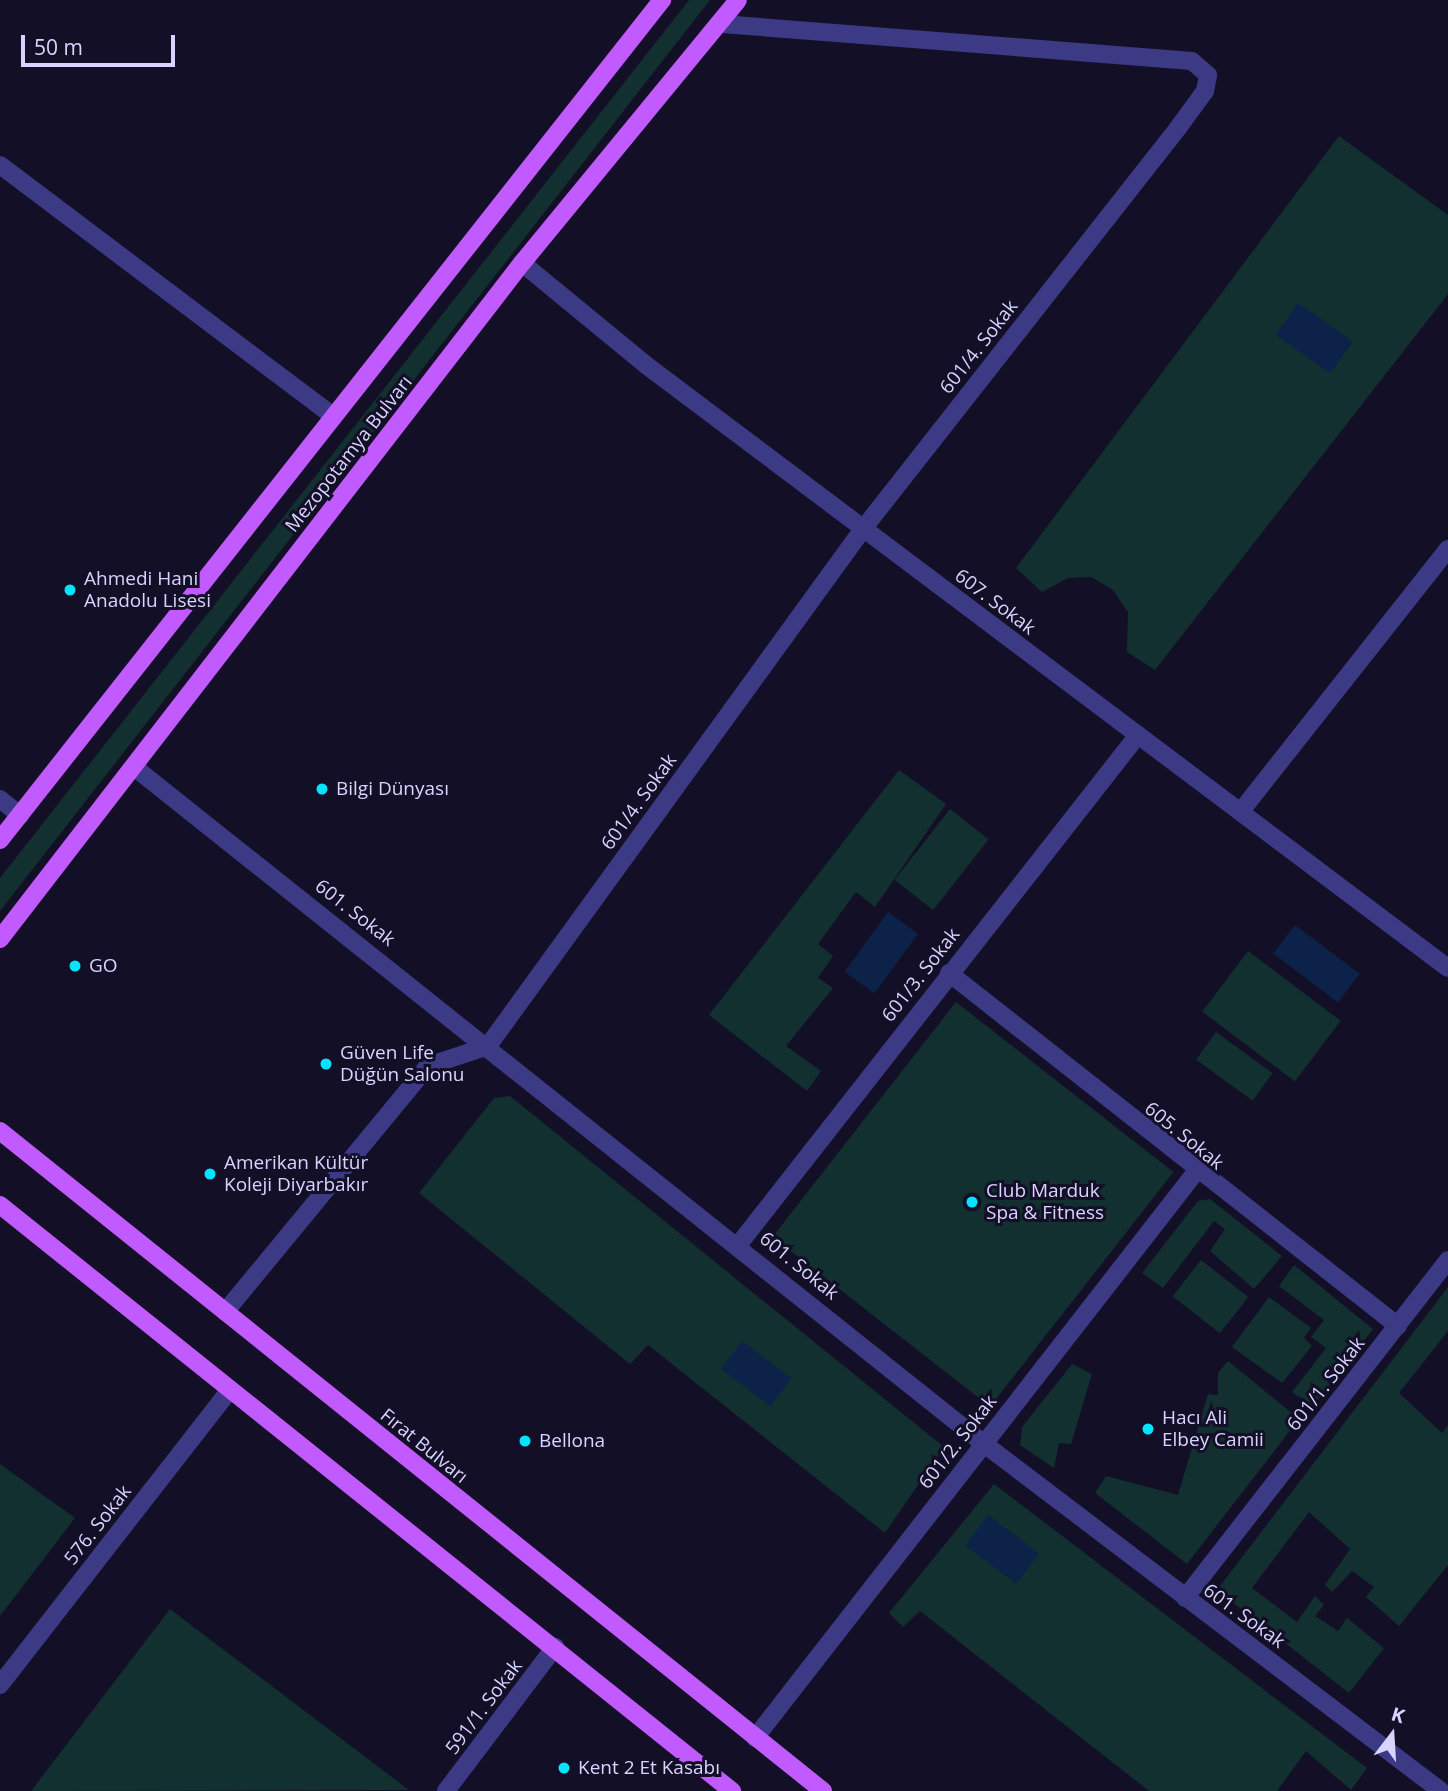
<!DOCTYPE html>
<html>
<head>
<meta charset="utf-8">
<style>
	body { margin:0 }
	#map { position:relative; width:1448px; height:1791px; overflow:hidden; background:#130f26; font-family:"Open Sans",sans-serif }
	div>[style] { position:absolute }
	.green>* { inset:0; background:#12302f; transform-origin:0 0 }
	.water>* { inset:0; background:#0c2248; transform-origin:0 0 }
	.minor>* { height:18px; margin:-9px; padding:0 9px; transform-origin:9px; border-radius:9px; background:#3d3a85 }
	.major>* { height:18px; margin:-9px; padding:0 9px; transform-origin:9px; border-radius:9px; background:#c25bff }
	.dots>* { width:19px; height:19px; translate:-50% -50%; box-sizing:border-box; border:4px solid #130f26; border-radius:50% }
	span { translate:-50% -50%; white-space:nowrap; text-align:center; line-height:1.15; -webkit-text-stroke:6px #130f26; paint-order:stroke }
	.street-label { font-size:19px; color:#d9d4ff }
	.poi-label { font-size:19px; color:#d9d4ff }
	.left { translate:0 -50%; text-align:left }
	.north { position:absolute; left:1357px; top:1700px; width:70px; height:70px; -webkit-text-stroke:5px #130f26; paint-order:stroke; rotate:17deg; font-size:19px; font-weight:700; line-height:28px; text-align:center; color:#d9d4ff }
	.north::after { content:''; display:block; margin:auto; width:24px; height:32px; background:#d9d4ff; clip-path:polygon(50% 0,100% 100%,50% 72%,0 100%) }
	.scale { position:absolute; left:21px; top:35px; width:154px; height:32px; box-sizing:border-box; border:4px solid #d9d4ff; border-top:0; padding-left:9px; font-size:21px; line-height:24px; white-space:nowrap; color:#d9d4ff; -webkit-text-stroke:5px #130f26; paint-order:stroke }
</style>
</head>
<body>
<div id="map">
	<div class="green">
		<i style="clip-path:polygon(689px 0,710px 0,0 911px,0 878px)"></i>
		<i style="clip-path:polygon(1339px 136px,1448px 215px,1448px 294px,1155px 670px,1127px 652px,1128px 612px,1113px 590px,1091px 577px,1068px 578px,1042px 592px,1016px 568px)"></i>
		<i style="clip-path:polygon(899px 770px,946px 804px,875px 907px,856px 892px,818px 944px,833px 956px,818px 978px,833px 988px,786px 1046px,821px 1071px,807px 1091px,709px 1015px)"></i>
		<i style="left:950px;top:809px;width:49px;height:90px;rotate:38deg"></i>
		<i style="left:1248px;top:951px;width:116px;height:76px;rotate:37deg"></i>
		<i style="left:956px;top:1002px;width:276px;height:298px;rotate:38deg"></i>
		<i style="left:1216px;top:1032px;width:70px;height:34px;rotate:36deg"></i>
		<i style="clip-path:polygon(510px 1096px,944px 1447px,885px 1533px,648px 1345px,630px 1364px,419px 1193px,494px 1098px)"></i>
		<i style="clip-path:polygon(1210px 1199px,1282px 1256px,1254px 1289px,1210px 1251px,1225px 1229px,1214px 1221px,1163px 1288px,1142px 1273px,1198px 1201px)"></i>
		<i style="left:1201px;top:1260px;width:60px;height:46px;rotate:38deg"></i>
		<i style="clip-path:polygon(1294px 1265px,1373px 1329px,1312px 1407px,1292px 1392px,1326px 1348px,1311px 1337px,1324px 1320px,1279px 1286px)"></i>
		<i style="clip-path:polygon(1448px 1287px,1448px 1331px,1399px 1393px,1442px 1433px,1448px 1425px,1448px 1565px,1399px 1626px,1366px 1597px,1374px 1587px,1352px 1571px,1332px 1592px,1325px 1585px,1350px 1549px,1309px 1512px,1252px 1588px,1297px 1622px,1315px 1596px,1324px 1605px,1315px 1616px,1338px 1631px,1347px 1618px,1384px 1648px,1349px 1693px,1217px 1590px)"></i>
		<i style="clip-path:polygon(1269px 1297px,1311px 1328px,1304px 1338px,1312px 1346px,1282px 1383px,1232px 1347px)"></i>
		<i style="clip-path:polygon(1228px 1361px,1299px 1419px,1187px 1564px,1095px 1493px,1106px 1476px,1178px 1495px,1208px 1394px,1218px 1395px,1218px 1373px)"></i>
		<i style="clip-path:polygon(1072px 1364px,1092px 1374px,1071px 1444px,1059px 1443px,1054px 1468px,1020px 1445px,1022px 1427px)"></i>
		<i style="clip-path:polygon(0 1464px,75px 1518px,0 1616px)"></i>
		<i style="clip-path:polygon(994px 1484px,1367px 1768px,1351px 1790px,1306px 1751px,1277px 1791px,1149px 1791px,920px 1611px,903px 1627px,889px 1613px)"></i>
		<i style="clip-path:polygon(170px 1609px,409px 1790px,31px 1791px)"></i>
	</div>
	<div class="water">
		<i style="left:1298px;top:303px;width:67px;height:39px;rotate:35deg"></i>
		<i style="left:888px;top:912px;width:37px;height:74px;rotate:36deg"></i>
		<i style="left:1295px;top:925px;width:81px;height:36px;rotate:37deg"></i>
		<i style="left:742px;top:1341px;width:62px;height:35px;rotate:37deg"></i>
		<i style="left:988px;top:1515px;width:64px;height:38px;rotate:37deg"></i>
	</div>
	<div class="minor">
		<i style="left:0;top:165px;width:413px;rotate:37deg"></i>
		<i style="left:522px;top:263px;width:161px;rotate:39.4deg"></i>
		<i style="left:646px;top:365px;width:1003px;rotate:36.94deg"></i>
		<i style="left:134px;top:767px;width:1085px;rotate:38.53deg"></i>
		<i style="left:983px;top:1443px;width:575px;rotate:37.23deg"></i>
		<i style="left:0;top:799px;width:26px;rotate:39deg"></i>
		<i style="left:1241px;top:811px;width:334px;rotate:-51.7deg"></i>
		<i style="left:949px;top:973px;width:571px;rotate:38.17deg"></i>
		<i style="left:739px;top:1244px;width:647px;rotate:-51.91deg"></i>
		<i style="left:225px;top:1312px;width:319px;rotate:-50.5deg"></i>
		<i style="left:428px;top:1066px;width:63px;rotate:-18.4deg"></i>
		<i style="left:488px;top:1046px;width:639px;rotate:-54.05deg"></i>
		<i style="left:863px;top:529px;width:510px;rotate:-51.85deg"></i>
		<i style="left:1178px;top:128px;width:46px;rotate:-53.9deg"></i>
		<i style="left:1205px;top:91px;width:16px;rotate:-79deg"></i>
		<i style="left:1208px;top:75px;width:21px;rotate:-139deg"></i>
		<i style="left:1192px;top:61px;width:475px;rotate:-175.5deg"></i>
		<i style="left:1185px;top:1598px;width:428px;rotate:-52.1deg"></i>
		<i style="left:0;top:1685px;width:373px;rotate:-52.1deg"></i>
		<i style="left:755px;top:1738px;width:716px;rotate:-52.09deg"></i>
		<i style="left:446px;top:1791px;width:181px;rotate:-52.9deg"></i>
	</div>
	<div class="major">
		<i style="left:0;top:840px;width:1070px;rotate:-51.76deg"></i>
		<i style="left:0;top:939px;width:854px;rotate:-52.33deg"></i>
		<i style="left:522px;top:263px;width:340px;rotate:-50.6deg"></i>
		<i style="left:0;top:1131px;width:1055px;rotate:38.73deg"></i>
		<i style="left:0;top:1205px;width:938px;rotate:38.68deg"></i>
	</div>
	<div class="dots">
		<i style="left:70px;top:590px;background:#00e5ff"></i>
		<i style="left:322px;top:789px;background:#00e5ff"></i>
		<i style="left:75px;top:966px;background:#00e5ff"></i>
		<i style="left:326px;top:1064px;background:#00e5ff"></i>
		<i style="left:210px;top:1174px;background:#00e5ff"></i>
		<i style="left:972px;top:1202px;background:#00e5ff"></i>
		<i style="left:1148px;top:1429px;background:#00e5ff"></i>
		<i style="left:525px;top:1441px;background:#00e5ff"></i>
		<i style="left:564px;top:1768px;background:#00e5ff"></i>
	</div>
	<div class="street-label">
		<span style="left:979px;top:347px;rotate:-52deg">601/4. Sokak</span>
		<span style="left:349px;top:454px;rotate:-52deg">Mezopotamya Bulvarı</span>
		<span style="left:995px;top:602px;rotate:37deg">607. Sokak</span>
		<span style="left:639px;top:802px;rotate:-54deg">601/4. Sokak</span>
		<span style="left:355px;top:913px;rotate:38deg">601. Sokak</span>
		<span style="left:921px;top:975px;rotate:-52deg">601/3. Sokak</span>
		<span style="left:1184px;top:1136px;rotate:39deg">605. Sokak</span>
		<span style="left:799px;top:1266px;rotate:39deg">601. Sokak</span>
		<span style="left:1326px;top:1384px;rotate:-52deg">601/1. Sokak</span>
		<span style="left:958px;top:1442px;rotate:-52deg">601/2. Sokak</span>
		<span style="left:424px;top:1446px;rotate:39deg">Fırat Bulvarı</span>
		<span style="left:98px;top:1525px;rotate:-52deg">576. Sokak</span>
		<span style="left:1244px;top:1616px;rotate:36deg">601. Sokak</span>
		<span style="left:484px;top:1707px;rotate:-53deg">591/1. Sokak</span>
	</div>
	<div class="poi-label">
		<span class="left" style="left:84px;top:590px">Ahmedi Hani<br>Anadolu Lisesi</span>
		<span class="left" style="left:336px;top:789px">Bilgi Dünyası</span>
		<span class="left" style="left:89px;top:966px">GO</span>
		<span class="left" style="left:340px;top:1064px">Güven Life<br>Düğün Salonu</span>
		<span class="left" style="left:224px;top:1174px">Amerikan Kültür<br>Koleji Diyarbakır</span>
		<span class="left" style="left:986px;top:1202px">Club Marduk<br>Spa &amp; Fitness</span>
		<span class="left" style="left:1162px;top:1429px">Hacı Ali<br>Elbey Camii</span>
		<span class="left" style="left:539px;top:1441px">Bellona</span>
		<span class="left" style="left:578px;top:1768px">Kent 2 Et Kasabı</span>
	</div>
	<div class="north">K</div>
	<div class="scale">50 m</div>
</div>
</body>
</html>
